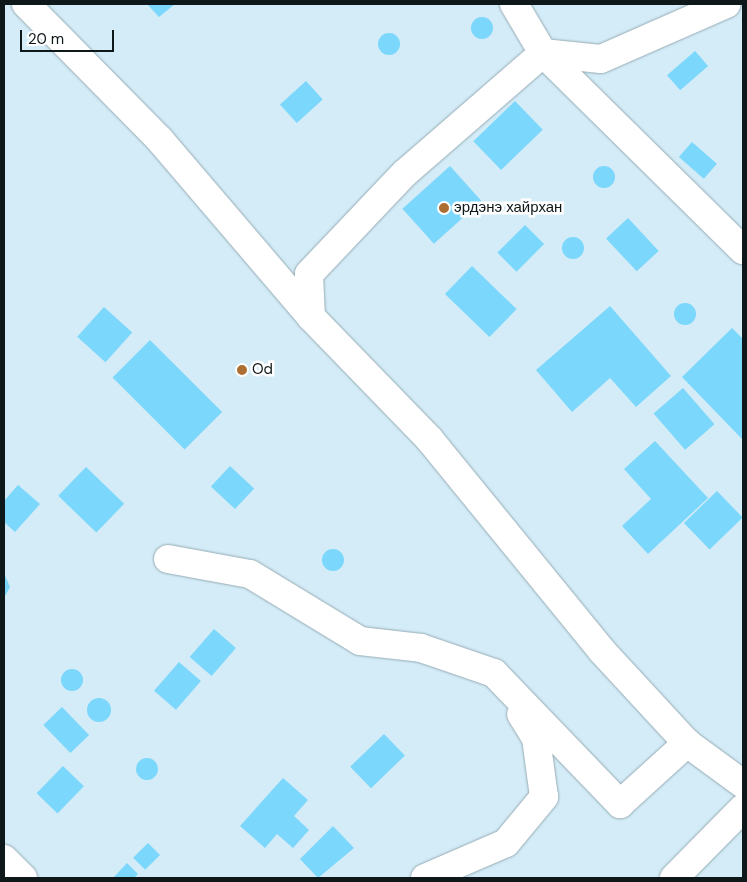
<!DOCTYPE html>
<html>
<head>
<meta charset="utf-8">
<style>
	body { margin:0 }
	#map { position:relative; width:747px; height:882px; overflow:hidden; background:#d4ecf7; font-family:"DM Sans",sans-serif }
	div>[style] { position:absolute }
	.building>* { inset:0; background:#7bd7fb; transform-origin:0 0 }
	.round { border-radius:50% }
	.roads { filter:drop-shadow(0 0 1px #95abb5) drop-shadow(0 0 1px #95abb5) }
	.minor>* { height:28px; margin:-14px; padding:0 14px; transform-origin:14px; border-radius:14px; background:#fff }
	.major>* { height:28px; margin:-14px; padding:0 14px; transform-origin:14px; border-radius:14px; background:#fff }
	.dots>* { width:14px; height:14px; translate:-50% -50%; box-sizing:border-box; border:2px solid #fff; border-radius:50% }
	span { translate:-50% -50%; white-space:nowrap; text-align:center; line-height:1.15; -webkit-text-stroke:5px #fff; paint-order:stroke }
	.poi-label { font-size:15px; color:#0e171a }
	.left { translate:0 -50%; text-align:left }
	.frame { position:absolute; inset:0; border:5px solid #0e171a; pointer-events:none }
	.scale { position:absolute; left:20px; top:30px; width:94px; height:22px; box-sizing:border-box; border:2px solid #0e171a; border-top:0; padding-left:6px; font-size:15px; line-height:18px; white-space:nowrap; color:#0e171a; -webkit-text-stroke:4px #fff; paint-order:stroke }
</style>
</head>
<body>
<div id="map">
	<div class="building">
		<i style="clip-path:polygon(147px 4px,175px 4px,159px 17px)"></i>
		<i class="round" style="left:471px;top:17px;width:22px;height:22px"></i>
		<i class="round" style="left:378px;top:33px;width:22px;height:22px"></i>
		<i style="left:695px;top:51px;width:20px;height:37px;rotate:49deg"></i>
		<i style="left:306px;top:81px;width:25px;height:35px;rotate:48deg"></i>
		<i style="left:515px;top:101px;width:40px;height:58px;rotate:46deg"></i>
		<i style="left:692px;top:142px;width:33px;height:20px;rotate:41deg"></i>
		<i class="round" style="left:593px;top:166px;width:22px;height:22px"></i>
		<i style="left:450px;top:166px;width:47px;height:64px;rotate:48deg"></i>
		<i style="left:628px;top:218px;width:45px;height:30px;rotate:47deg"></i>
		<i style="left:525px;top:225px;width:27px;height:39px;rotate:45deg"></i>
		<i class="round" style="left:562px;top:237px;width:22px;height:22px"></i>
		<i style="left:472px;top:266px;width:62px;height:39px;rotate:44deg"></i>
		<i class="round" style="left:674px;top:303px;width:22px;height:22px"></i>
		<i style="clip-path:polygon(610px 306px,671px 376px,636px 407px,610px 378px,572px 412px,536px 370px)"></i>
		<i style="left:104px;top:307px;width:38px;height:40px;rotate:42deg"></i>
		<i style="clip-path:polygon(732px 328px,743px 339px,743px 440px,682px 377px)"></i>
		<i style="left:150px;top:340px;width:102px;height:53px;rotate:45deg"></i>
		<i style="left:683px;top:388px;width:48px;height:39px;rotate:49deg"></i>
		<i style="clip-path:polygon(655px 441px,708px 498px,648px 554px,622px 526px,651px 499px,624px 469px)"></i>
		<i style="left:230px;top:466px;width:33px;height:28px;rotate:43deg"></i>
		<i style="left:86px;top:467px;width:53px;height:40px;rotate:44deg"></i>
		<i style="clip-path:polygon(18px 485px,40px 504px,15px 532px,4px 522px,4px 501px)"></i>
		<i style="left:717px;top:491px;width:37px;height:46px;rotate:46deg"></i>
		<i class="round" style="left:322px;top:549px;width:22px;height:22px"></i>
		<i style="clip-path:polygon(4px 573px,10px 587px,4px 598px)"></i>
		<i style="left:214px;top:629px;width:29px;height:37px;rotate:41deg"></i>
		<i style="left:179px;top:662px;width:29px;height:38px;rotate:41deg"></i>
		<i class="round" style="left:61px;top:669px;width:22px;height:22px"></i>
		<i class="round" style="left:87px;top:698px;width:24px;height:24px"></i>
		<i style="left:62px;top:707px;width:39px;height:26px;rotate:46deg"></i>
		<i style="left:384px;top:734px;width:30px;height:47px;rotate:46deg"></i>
		<i class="round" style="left:136px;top:758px;width:22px;height:22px"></i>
		<i style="left:63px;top:766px;width:29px;height:38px;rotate:44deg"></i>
		<i style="clip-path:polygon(283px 778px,308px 800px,294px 816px,309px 830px,293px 848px,277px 834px,265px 848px,240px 826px)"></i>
		<i style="clip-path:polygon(333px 826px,354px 848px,318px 878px,300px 859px)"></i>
		<i style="left:148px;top:843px;width:17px;height:21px;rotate:45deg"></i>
		<i style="clip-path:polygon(127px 863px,138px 874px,134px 878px,113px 878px)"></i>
	</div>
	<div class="roads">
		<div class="minor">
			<i style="left:26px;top:4px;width:191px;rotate:45.4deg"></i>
			<i style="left:160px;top:140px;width:233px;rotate:49.5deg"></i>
			<i style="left:311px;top:317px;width:171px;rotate:45.9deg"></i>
			<i style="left:430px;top:440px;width:272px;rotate:50.8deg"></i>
			<i style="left:602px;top:651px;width:125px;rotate:47.3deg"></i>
			<i style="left:687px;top:743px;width:69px;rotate:36.2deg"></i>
			<i style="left:514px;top:4px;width:57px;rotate:59.4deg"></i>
			<i style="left:543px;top:53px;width:281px;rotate:44.6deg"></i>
			<i style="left:311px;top:317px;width:43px;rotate:-92.7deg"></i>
			<i style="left:309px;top:274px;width:139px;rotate:-46.5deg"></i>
			<i style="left:405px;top:173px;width:183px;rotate:-41deg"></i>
			<i style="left:543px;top:53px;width:58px;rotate:5.9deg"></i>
			<i style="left:601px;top:59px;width:137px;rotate:-23.7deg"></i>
			<i style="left:168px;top:559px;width:83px;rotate:10.4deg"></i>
			<i style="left:250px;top:574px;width:129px;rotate:31.3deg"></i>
			<i style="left:360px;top:641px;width:61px;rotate:6.5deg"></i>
			<i style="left:421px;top:648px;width:77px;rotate:18.9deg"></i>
			<i style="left:494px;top:673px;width:182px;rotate:46.1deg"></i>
			<i style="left:620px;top:804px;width:91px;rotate:-42.3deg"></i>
			<i style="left:4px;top:859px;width:27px;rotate:45deg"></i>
			<i style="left:425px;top:878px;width:88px;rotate:-23.4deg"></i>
			<i style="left:506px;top:843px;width:60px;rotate:-50.4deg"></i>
			<i style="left:544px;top:797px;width:60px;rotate:-97.7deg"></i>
			<i style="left:536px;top:738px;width:28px;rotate:-122deg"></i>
		</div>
		<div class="major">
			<i style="left:674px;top:878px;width:98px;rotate:-45.4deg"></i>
		</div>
	</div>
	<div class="dots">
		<i style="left:444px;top:208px;background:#ac6e33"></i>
		<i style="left:242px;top:370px;background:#ac6e33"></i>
	</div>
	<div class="poi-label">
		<span class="left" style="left:454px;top:208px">эрдэнэ хайрхан</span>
		<span class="left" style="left:252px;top:370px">Od</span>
	</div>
	<div class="frame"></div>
	<div class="scale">20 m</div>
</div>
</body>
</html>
